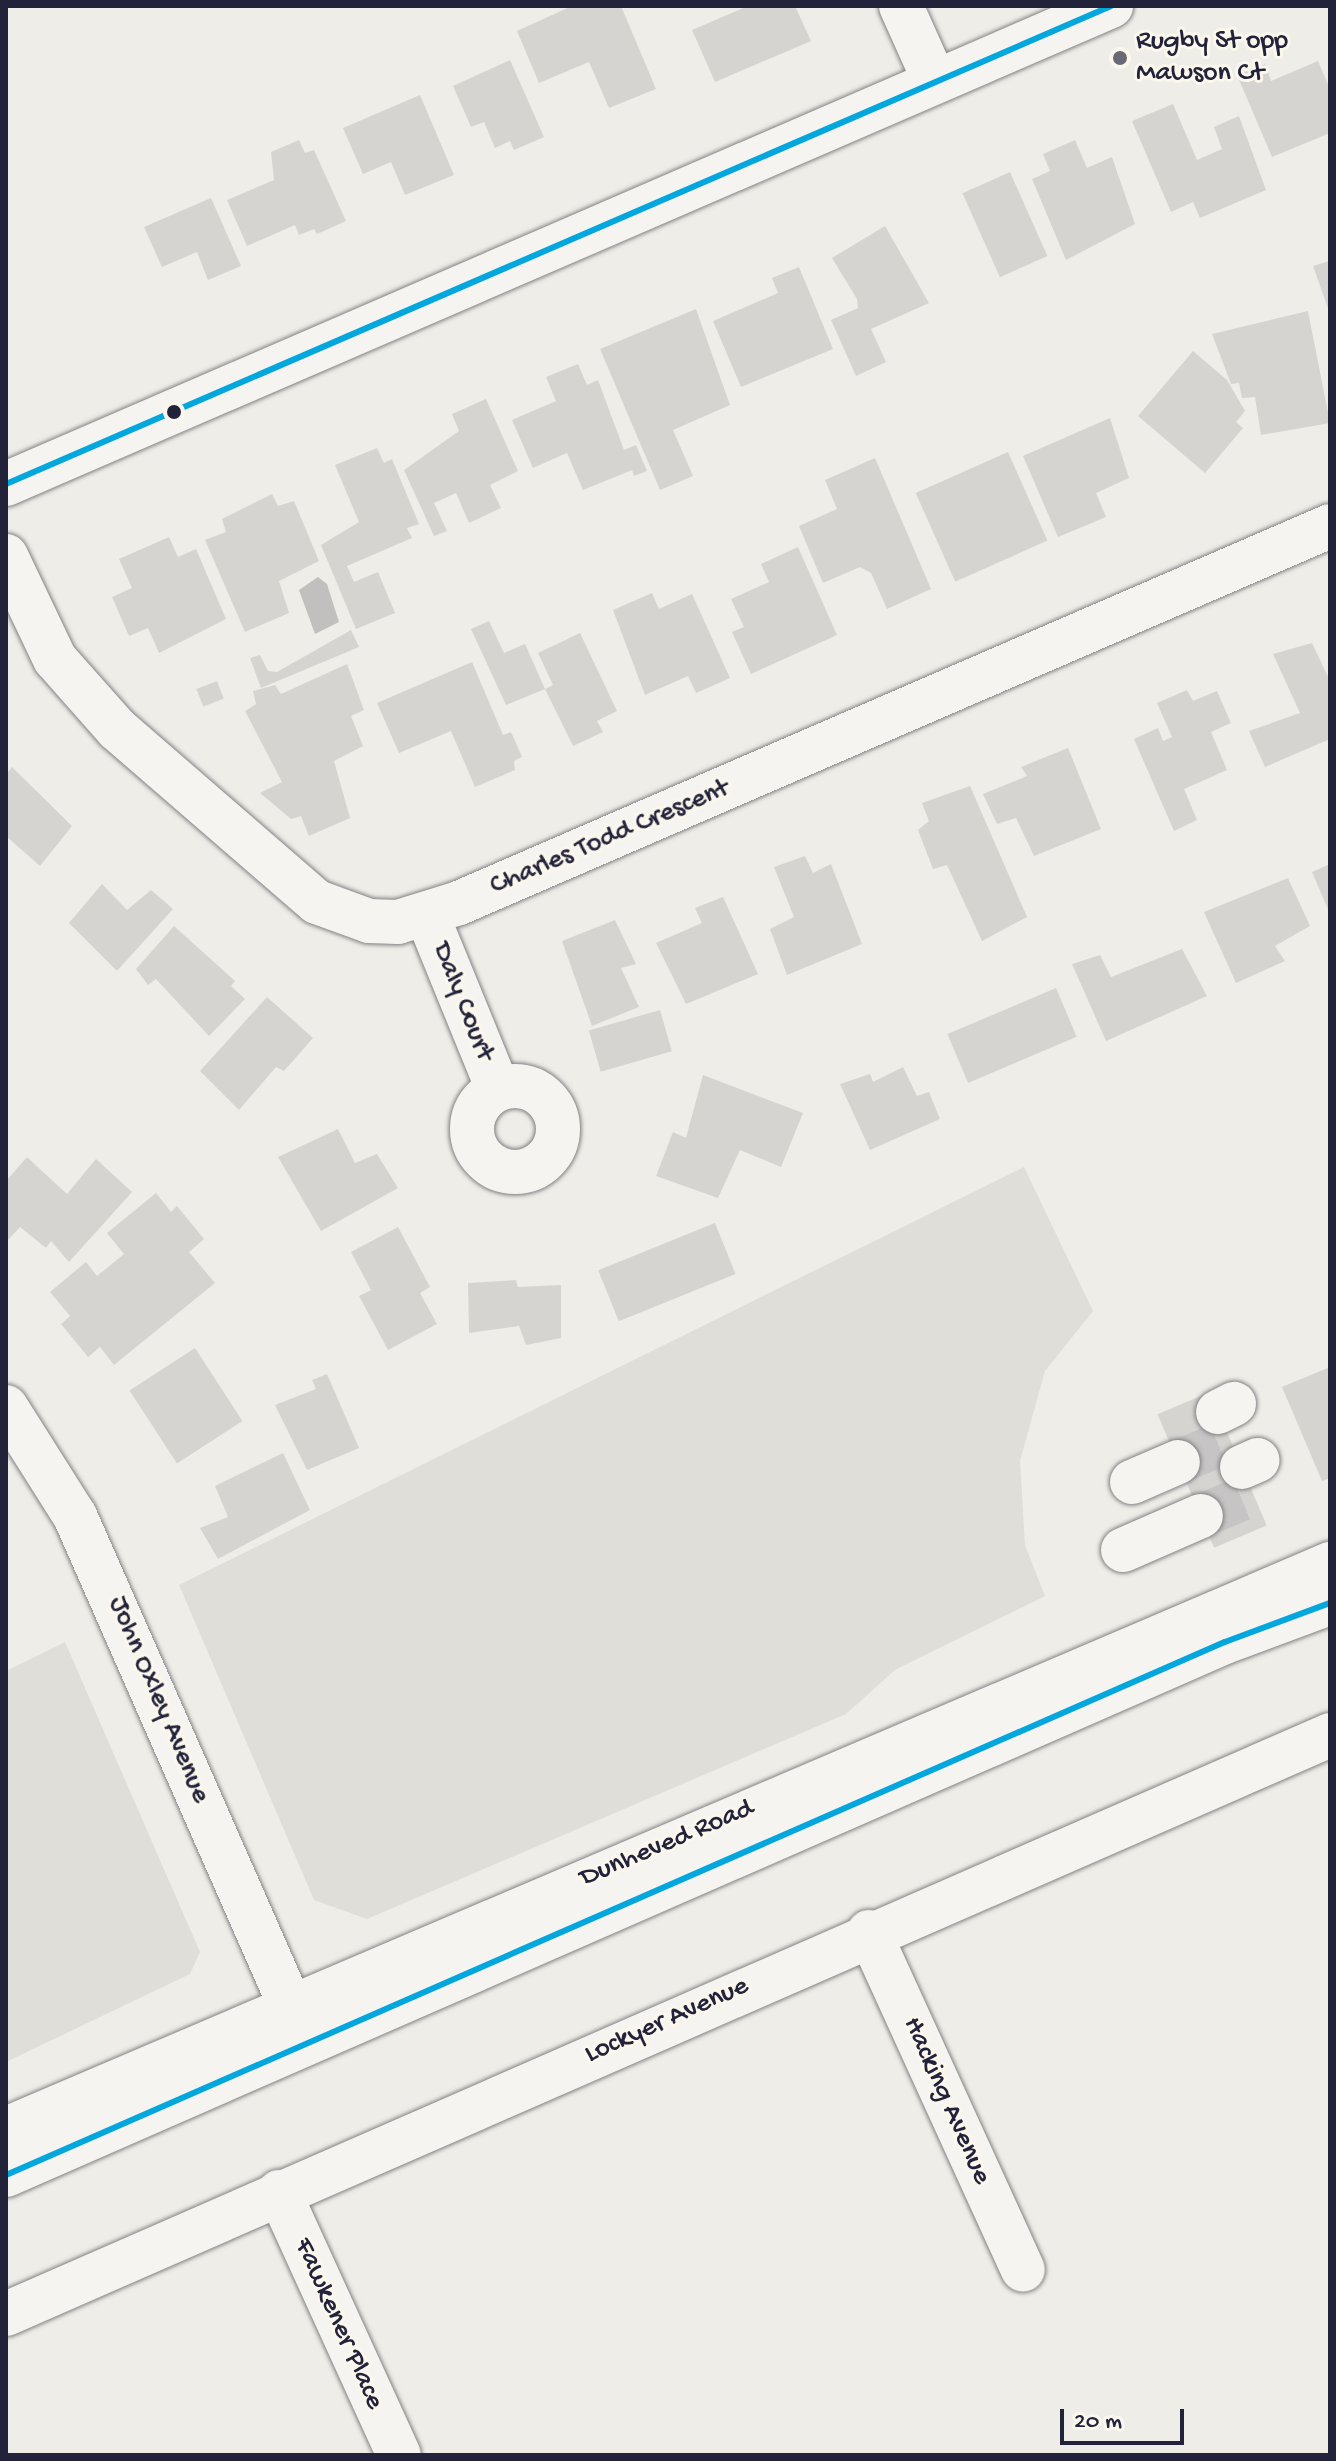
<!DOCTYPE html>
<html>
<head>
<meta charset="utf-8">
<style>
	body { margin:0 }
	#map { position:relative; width:1336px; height:2461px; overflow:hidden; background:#efede8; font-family:"Gochi Hand",sans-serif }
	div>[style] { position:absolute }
	.green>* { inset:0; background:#e0ded9 }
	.water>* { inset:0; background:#c2bfbf }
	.building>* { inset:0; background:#d6d4d1; transform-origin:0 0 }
	.minor-tunnel>* { height:44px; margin-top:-22px; transform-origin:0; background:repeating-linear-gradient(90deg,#c6c4c5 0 44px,transparent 0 66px) }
	.roads { filter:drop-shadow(0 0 2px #838284) drop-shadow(0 0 2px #838284) }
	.minor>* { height:44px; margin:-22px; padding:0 22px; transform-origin:22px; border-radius:22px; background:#f5f4f0 }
	.minor>.ring { margin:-22px; padding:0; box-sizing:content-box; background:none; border:44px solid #f5f4f0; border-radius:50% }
	.major>* { height:44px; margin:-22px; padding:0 22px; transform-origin:22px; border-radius:22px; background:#f5f4f0 }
	.bus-1>* { height:6px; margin:-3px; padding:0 3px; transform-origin:3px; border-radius:3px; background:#03a6dd }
	.dots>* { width:22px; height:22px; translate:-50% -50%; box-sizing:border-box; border:4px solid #fbf7ec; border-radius:50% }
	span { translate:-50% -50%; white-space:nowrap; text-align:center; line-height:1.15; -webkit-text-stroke:6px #fbf7ec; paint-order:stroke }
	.poi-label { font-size:28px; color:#22223b }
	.left { translate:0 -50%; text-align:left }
	.street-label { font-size:28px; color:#22223b }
	.frame { position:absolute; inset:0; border:8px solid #22223b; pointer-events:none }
	.scale { position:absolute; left:1060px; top:2409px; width:124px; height:36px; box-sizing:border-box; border:4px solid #22223b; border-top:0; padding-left:10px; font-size:24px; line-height:28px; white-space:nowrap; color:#22223b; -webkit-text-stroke:6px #fbf7ec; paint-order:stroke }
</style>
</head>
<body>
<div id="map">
	<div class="green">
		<i style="clip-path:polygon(1024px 1167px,1093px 1311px,1045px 1371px,1020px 1461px,1025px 1545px,1045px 1596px,895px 1670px,846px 1714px,367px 1919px,314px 1900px,179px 1585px)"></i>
		<i style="clip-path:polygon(65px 1642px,200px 1952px,190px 1974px,6px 2062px,6px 1671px)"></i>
	</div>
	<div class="water">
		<i style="clip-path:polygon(318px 577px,327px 584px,339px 622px,315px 634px,299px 590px)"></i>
	</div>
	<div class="building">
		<i style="clip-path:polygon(572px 6px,621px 6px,656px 89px,609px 108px,589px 62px,539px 83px,517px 31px)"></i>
		<i style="clip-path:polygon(748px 6px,795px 6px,811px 41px,715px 82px,692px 30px)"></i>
		<i style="clip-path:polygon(510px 60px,544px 137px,514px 150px,510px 141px,495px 148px,484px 122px,471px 127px,453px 86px)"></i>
		<i style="clip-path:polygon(1318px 61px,1330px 89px,1330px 133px,1272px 157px,1237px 75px,1265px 64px,1271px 81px)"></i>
		<i style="clip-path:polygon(420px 95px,454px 175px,405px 195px,391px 162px,363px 174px,343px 128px)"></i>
		<i style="clip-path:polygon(1173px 104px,1197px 160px,1222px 149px,1214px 127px,1239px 116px,1266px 190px,1200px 218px,1193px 202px,1171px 212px,1132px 121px)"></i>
		<i style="clip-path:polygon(299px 140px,305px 153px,314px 150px,346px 221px,317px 234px,314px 229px,299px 235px,295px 225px,247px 246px,227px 200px,274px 180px,271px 152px)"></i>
		<i style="clip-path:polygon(1075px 140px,1087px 168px,1112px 157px,1135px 224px,1066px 260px,1032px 179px,1050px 171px,1043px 154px)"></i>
		<i style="left:1010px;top:172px;width:92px;height:52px;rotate:66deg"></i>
		<i style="clip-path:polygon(211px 198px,241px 266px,208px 280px,197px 252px,162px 267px,144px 227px)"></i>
		<i style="clip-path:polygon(885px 226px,929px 303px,871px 329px,886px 362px,856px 376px,831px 320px,858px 308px,857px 299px,832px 258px)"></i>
		<i style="clip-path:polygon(1330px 261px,1330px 314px,1313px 266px)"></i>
		<i style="clip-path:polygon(799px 267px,833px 349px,741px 387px,713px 321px,778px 293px,772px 278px)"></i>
		<i style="clip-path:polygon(696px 309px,730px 405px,673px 430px,693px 476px,660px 490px,600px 349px)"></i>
		<i style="clip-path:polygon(1308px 311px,1330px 423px,1261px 435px,1255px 397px,1242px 398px,1239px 383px,1231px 384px,1212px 334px)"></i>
		<i style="clip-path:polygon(1193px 351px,1227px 380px,1245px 411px,1236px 422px,1243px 428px,1205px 473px,1138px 416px)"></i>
		<i style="clip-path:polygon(578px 364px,587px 385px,598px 380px,624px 450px,636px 445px,647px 471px,634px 476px,632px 470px,583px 490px,567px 453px,533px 468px,512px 420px,556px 401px,546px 377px)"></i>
		<i style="clip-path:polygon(486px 399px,518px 471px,490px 485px,501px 508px,469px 523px,456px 493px,434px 503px,447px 531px,434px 536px,404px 470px,459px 431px,452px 414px)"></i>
		<i style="clip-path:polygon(1110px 418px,1129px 478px,1096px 493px,1106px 517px,1058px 537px,1023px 456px)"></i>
		<i style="clip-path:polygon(377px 448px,384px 463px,392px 459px,419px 524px,407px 528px,412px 538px,347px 566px,354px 582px,378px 572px,395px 613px,356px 629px,321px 545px,359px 522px,335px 465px)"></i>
		<i style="left:1008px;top:452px;width:97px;height:101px;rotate:66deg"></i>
		<i style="clip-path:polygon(875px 458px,931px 589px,887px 609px,871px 573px,860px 567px,823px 583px,799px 526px,837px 509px,825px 480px)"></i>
		<i style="clip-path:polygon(272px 494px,278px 506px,294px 501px,319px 561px,279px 581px,289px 613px,245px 632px,205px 540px,226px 532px,222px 519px)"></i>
		<i style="clip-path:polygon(169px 537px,178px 557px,196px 549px,226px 619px,159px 653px,148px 628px,129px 636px,112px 597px,132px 588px,119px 559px)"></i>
		<i style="clip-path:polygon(798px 547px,837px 635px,751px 674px,732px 632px,744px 627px,731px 599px,769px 582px,761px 564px)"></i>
		<i style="clip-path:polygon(652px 593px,659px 609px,692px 594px,730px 678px,696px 693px,688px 676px,645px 695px,613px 610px)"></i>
		<i style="clip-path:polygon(489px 621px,504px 653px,525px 644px,545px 689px,506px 705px,471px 629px)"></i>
		<i style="clip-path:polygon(351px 630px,359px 647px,261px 688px,250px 658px,260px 655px,268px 671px,277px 672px)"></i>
		<i style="clip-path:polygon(580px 633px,617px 711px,597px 721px,603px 732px,573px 746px,545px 689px,553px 685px,538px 653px)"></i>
		<i style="clip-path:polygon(1312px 643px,1330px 681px,1330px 739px,1265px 767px,1249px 731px,1300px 713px,1273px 654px)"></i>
		<i style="clip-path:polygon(472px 662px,503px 735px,511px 732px,522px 757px,514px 761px,515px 770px,475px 787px,451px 731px,399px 753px,377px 703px)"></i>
		<i style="clip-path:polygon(347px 664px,364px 710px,351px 716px,363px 746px,334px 761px,350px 818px,309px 836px,301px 816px,291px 819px,260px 793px,282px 782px,245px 711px,256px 704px,253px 691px,275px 685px,281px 694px)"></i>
		<i style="left:217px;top:681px;width:19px;height:22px;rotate:69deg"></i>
		<i style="clip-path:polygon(1187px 690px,1193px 701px,1217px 691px,1231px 723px,1211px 732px,1227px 770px,1184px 789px,1197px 820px,1174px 831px,1134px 739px,1158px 728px,1163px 741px,1172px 737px,1157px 703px)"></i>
		<i style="clip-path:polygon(1068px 748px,1101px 829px,1034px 856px,1016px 818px,997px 824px,983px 794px,1027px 776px,1021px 767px)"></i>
		<i style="clip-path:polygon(12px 767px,72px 826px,40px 866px,6px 836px,6px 774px)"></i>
		<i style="clip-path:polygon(970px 786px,1027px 917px,982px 941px,947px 865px,933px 869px,918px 830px,929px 821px,922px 803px)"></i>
		<i style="clip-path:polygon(805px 856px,813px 873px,831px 864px,862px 944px,787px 975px,770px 929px,794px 917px,774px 867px)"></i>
		<i style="clip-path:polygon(1330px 864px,1330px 914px,1312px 872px)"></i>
		<i style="clip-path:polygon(1288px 878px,1310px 926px,1275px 946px,1285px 961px,1236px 983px,1204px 912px)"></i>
		<i style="clip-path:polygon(102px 884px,127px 910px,151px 890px,173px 909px,117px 971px,69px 923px)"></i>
		<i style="clip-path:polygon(723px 897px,758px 974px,686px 1004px,656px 943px,702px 923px,695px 908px)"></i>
		<i style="clip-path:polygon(615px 920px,636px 964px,621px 968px,639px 1007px,592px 1026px,562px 941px)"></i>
		<i style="clip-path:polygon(174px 926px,235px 981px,231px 986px,245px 999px,209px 1036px,156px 979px,148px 985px,136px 969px)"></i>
		<i style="clip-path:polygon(1182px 949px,1207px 996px,1106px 1041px,1072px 964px,1100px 955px,1111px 977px)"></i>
		<i style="left:1056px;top:988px;width:53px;height:118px;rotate:67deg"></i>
		<i style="clip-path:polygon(267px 997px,313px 1038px,284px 1071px,276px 1067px,239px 1110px,200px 1071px)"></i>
		<i style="left:660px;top:1010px;width:43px;height:74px;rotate:74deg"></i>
		<i style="clip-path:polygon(903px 1067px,917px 1096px,929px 1092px,940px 1119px,870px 1150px,840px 1084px,870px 1074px,873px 1082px)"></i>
		<i style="clip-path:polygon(703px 1075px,803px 1113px,781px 1167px,740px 1150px,718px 1198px,656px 1176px,673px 1132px,686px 1138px)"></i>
		<i style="clip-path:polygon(338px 1129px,355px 1163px,377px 1154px,398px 1188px,321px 1231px,278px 1157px)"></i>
		<i style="clip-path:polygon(27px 1157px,67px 1194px,96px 1159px,132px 1192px,69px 1262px,51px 1241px,46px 1248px,20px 1227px,6px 1242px,6px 1181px)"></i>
		<i style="clip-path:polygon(156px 1193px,171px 1212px,177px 1206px,204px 1239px,189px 1252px,215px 1283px,114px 1365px,100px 1347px,88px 1357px,61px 1324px,70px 1316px,50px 1292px,86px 1262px,97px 1276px,124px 1254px,107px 1233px)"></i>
		<i style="left:715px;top:1223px;width:55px;height:126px;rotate:68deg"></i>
		<i style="clip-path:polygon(398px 1227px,430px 1287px,420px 1293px,437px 1324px,388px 1350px,359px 1296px,371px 1290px,351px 1252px)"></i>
		<i style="clip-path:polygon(516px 1280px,518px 1287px,561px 1285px,561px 1338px,526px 1345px,519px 1326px,469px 1333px,468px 1283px)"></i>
		<i style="left:195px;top:1348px;width:87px;height:78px;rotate:57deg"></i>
		<i style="clip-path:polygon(1330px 1367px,1330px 1478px,1322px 1481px,1282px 1387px)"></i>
		<i style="clip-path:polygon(327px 1374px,359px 1448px,307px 1470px,275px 1405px,316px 1389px,312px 1380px)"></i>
		<i style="left:1210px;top:1392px;width:145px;height:57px;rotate:67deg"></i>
		<i style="clip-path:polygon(283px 1453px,310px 1510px,218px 1559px,200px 1528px,228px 1517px,215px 1486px)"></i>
	</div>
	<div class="minor-tunnel">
		<i style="left:1178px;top:1462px;width:56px;rotate:-22.9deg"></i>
		<i style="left:1201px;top:1516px;width:60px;rotate:-22.7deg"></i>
	</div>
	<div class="roads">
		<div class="minor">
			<i style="left:901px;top:6px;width:83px;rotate:65.9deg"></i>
			<i style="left:6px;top:484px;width:1204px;rotate:-23.39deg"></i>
			<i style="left:6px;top:556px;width:114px;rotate:64.6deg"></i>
			<i style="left:55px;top:659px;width:94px;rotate:48.5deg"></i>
			<i style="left:117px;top:729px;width:264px;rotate:40.9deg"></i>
			<i style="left:317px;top:902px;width:55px;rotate:20.1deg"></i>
			<i style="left:369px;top:921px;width:29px;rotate:2deg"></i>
			<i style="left:398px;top:922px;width:64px;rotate:-17.3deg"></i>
			<i style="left:459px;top:903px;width:949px;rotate:-23.4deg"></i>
			<i style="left:427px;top:915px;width:188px;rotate:67.8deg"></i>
			<i class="ring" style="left:472px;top:1086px;width:42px;height:42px"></i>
			<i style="left:6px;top:1407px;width:129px;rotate:57.7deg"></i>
			<i style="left:75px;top:1516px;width:534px;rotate:66.27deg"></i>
			<i style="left:1218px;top:1412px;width:18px;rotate:-27deg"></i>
			<i style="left:1242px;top:1467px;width:17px;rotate:-24deg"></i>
			<i style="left:1132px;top:1482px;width:50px;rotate:-23.5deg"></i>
			<i style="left:1123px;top:1550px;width:85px;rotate:-23.6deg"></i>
			<i style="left:869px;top:1932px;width:371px;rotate:65.5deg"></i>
			<i style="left:279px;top:2192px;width:289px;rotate:65.5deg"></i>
			<i style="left:6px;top:2314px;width:1445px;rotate:-23.62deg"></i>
		</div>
		<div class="major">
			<i style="left:6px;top:2129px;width:1440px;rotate:-23.11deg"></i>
			<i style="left:6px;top:2175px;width:1330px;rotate:-23.62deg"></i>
			<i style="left:1225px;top:1642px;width:112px;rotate:-20.4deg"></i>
		</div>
	</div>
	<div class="bus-1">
		<i style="left:6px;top:484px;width:1204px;rotate:-23.39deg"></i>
		<i style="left:6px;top:2175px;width:1330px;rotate:-23.62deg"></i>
		<i style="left:1225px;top:1642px;width:112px;rotate:-20.4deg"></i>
	</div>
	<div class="dots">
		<i style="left:1120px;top:58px;background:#6a6978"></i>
		<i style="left:174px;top:412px;background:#22223b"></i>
	</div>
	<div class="poi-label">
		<span class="left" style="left:1136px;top:58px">Rugby St opp<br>Mawson Ct</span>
	</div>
	<div class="street-label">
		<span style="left:610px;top:838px;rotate:-23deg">Charles Todd Crescent</span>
		<span style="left:462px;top:1002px;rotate:68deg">Daly Court</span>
		<span style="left:158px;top:1700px;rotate:67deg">John Oxley Avenue</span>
		<span style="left:667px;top:1844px;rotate:-23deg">Dunheved Road</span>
		<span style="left:667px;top:2021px;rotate:-24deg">Lockyer Avenue</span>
		<span style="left:946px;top:2101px;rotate:66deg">Hacking Avenue</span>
		<span style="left:338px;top:2324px;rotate:66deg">Fawkener Place</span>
	</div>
	<div class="frame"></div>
	<div class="scale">20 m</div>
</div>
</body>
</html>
